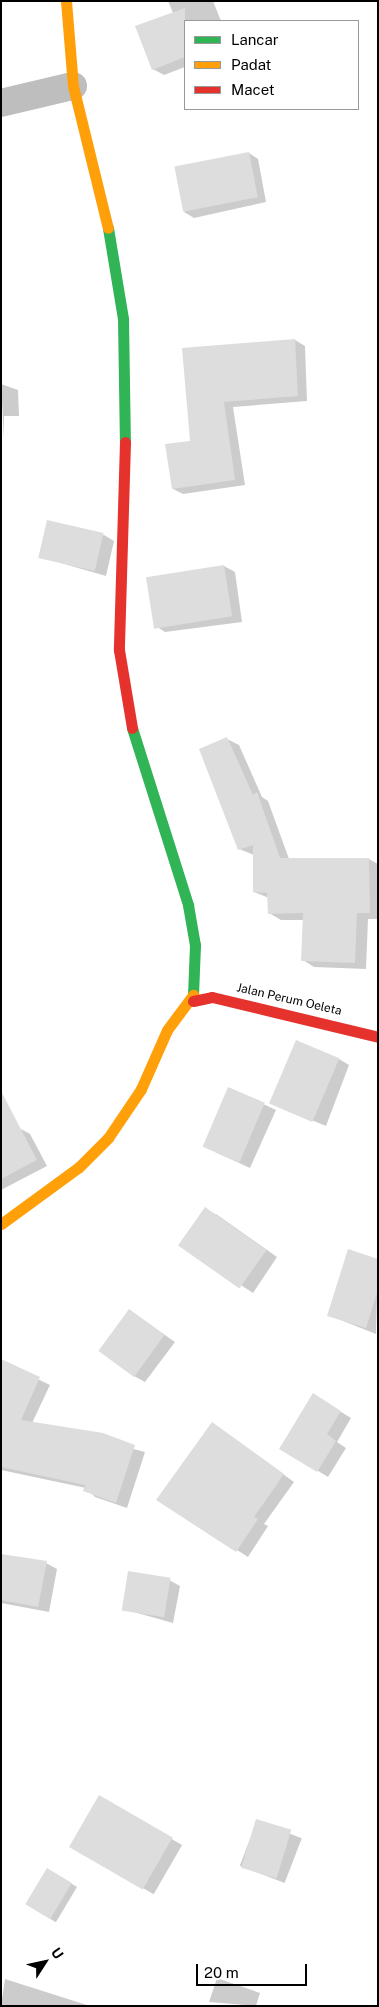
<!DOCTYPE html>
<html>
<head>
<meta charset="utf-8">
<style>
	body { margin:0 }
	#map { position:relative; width:379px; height:2007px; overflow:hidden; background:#fff; font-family:"Public Sans",sans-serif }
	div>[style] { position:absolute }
	.shadow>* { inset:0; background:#0003; transform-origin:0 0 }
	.building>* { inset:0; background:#ddd; transform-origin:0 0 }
	.street>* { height:28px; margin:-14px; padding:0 14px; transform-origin:14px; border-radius:14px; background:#bebebe }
	.fast>* { height:11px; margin:-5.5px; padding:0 5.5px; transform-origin:5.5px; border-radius:5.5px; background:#30b455 }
	.slow>* { height:11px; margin:-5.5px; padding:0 5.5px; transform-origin:5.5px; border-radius:5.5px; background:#ff9f0a }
	.jam>* { height:11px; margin:-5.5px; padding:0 5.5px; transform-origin:5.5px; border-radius:5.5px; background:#e5322d }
	span { translate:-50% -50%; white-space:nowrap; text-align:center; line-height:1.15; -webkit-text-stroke:4px #fff; paint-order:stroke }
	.street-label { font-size:12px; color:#000 }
	.frame { position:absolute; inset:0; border:2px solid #000; pointer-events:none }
	.legend { position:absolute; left:184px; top:20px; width:175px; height:90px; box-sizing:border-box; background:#fff; border:1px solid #999; margin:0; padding:6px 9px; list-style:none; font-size:15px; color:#000 }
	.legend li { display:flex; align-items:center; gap:10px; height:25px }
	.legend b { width:25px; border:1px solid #999 }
	.north { position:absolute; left:20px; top:1937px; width:50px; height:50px; -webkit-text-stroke:4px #fff; paint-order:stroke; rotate:55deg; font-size:14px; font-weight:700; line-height:20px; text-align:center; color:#000 }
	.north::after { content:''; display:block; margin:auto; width:18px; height:22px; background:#000; clip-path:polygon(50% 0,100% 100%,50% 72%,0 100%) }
	.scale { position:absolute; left:196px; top:1964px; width:111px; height:22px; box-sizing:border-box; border:2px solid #000; border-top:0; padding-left:6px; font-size:15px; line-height:18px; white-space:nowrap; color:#000; -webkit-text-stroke:4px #fff; paint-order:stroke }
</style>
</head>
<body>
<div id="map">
	<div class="shadow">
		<i style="clip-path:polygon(168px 1px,213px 1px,221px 21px,185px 21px,185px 67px,164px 75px,153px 69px,173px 13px)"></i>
		<i style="clip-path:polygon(249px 153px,258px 159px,266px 202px,194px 218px,184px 212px)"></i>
		<i style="clip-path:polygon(295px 340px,305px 346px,307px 401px,233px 407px,245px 485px,183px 494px,173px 489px,191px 442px,184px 349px)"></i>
		<i style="clip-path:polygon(1px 384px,18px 390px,19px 416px,4px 416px,4px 439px)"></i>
		<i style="clip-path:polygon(104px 535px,114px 541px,106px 576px,40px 557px)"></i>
		<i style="clip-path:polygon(224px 566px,235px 572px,242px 622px,165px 632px,154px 625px)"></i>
		<i style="clip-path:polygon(227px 739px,239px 745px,262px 797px,268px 801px,289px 859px,369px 859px,378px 864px,378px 919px,368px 919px,366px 969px,314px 967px,303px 960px,304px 920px,281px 920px,269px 913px,269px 898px,254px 892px,254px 855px,239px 849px)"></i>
		<i style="clip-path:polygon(339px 1059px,349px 1065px,326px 1126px,273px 1104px)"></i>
		<i style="clip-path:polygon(229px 1088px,276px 1110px,250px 1168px,215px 1152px)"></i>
		<i style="clip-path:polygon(19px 1128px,30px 1134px,47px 1166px,1px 1190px,1px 1137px)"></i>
		<i style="clip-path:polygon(216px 1214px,277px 1257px,253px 1293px,180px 1245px)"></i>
		<i style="clip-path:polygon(378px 1260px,376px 1334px,328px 1315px)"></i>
		<i style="clip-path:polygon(130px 1311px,175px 1342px,145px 1382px,134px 1376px)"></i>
		<i style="clip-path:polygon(1px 1361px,50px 1385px,32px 1423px,145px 1452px,127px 1508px,95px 1497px,86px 1488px,1px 1470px)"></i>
		<i style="clip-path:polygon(313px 1395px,351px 1418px,337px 1442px,346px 1448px,328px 1477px,281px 1448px)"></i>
		<i style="clip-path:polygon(213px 1424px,294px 1482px,264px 1524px,268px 1526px,248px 1557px,158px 1500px)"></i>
		<i style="clip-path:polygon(1px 1555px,46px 1563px,57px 1569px,49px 1612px,1px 1603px)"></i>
		<i style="clip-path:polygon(169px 1580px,180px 1586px,173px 1623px,123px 1609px)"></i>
		<i style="left:99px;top:1797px;width:96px;height:57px;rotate:30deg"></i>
		<i style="left:257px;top:1821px;width:48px;height:48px;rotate:21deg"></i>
		<i style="left:47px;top:1869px;width:35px;height:41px;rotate:31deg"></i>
		<i style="clip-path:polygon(217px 1978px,260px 1993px,256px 2006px,209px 2002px)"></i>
		<i style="clip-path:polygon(5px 1979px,90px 2006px,1px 2006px)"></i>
	</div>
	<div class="building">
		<i style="clip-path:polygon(185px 8px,185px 57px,152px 70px,135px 26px)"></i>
		<i style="left:249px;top:152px;width:46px;height:76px;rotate:79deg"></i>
		<i style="clip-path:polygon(295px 339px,298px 396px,224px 402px,235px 480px,172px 489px,165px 444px,190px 441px,182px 348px)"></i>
		<i style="left:47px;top:520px;width:58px;height:39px;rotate:13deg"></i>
		<i style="left:224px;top:565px;width:52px;height:79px;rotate:81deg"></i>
		<i style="clip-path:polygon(227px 737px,253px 795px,257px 792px,280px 858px,369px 858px,370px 913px,357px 913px,355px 963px,301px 961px,303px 913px,268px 914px,267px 893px,253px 892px,253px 845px,238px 850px,199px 749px)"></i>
		<i style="left:296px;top:1040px;width:47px;height:69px;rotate:23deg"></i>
		<i style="left:228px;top:1087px;width:40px;height:65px;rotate:23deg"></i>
		<i style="clip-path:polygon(1px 1091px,37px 1160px,1px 1179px)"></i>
		<i style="left:205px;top:1207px;width:75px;height:47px;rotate:35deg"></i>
		<i style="clip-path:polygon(348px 1249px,378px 1259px,378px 1290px,366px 1328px,327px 1316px)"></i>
		<i style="left:129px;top:1309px;width:44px;height:52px;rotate:36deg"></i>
		<i style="clip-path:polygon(1px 1359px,40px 1377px,21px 1420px,103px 1433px,135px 1445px,116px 1503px,83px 1491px,85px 1485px,1px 1467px)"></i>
		<i style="clip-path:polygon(313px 1393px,341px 1411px,327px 1434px,336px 1441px,317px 1472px,279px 1449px)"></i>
		<i style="clip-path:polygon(212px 1422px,284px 1474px,254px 1517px,258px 1519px,236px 1552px,156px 1500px)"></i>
		<i style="clip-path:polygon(1px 1554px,47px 1561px,38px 1607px,1px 1600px)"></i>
		<i style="left:128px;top:1571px;width:43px;height:40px;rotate:9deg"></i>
		<i style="left:99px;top:1795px;width:85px;height:60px;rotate:30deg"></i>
		<i style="left:256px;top:1819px;width:37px;height:51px;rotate:17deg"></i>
		<i style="left:47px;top:1868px;width:29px;height:42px;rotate:31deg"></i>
	</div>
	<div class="street">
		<i style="left:1px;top:103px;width:74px;rotate:-13.3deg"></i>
	</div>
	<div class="fast">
		<i style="left:108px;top:228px;width:92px;rotate:80.6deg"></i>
		<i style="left:123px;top:319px;width:123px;rotate:89.1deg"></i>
		<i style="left:132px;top:728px;width:186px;rotate:72.4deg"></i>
		<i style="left:188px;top:905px;width:41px;rotate:80.1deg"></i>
		<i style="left:195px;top:945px;width:50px;rotate:92.3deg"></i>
	</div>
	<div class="slow">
		<i style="left:66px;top:1px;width:85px;rotate:85.3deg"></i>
		<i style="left:73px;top:86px;width:146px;rotate:76.2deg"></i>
		<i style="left:1px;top:1224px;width:97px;rotate:-36.2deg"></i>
		<i style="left:79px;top:1167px;width:41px;rotate:-45deg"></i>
		<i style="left:108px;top:1138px;width:59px;rotate:-56deg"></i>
		<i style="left:141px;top:1089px;width:64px;rotate:-66.2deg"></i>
		<i style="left:167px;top:1030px;width:44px;rotate:-53.4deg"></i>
	</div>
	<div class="jam">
		<i style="left:125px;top:442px;width:208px;rotate:91.7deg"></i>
		<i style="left:119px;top:650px;width:79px;rotate:80.5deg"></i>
		<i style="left:193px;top:1001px;width:19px;rotate:-12deg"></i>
		<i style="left:212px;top:997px;width:171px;rotate:13.5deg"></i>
	</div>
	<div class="street-label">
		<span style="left:289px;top:1000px;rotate:13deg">Jalan Perum Oeleta</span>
	</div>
	<div class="frame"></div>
	<ul class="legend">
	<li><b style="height:6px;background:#30b455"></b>Lancar</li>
	<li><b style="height:6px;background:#ff9f0a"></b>Padat</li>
	<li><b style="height:6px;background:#e5322d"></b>Macet</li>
	</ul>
	<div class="north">U</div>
	<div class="scale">20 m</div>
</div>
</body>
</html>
